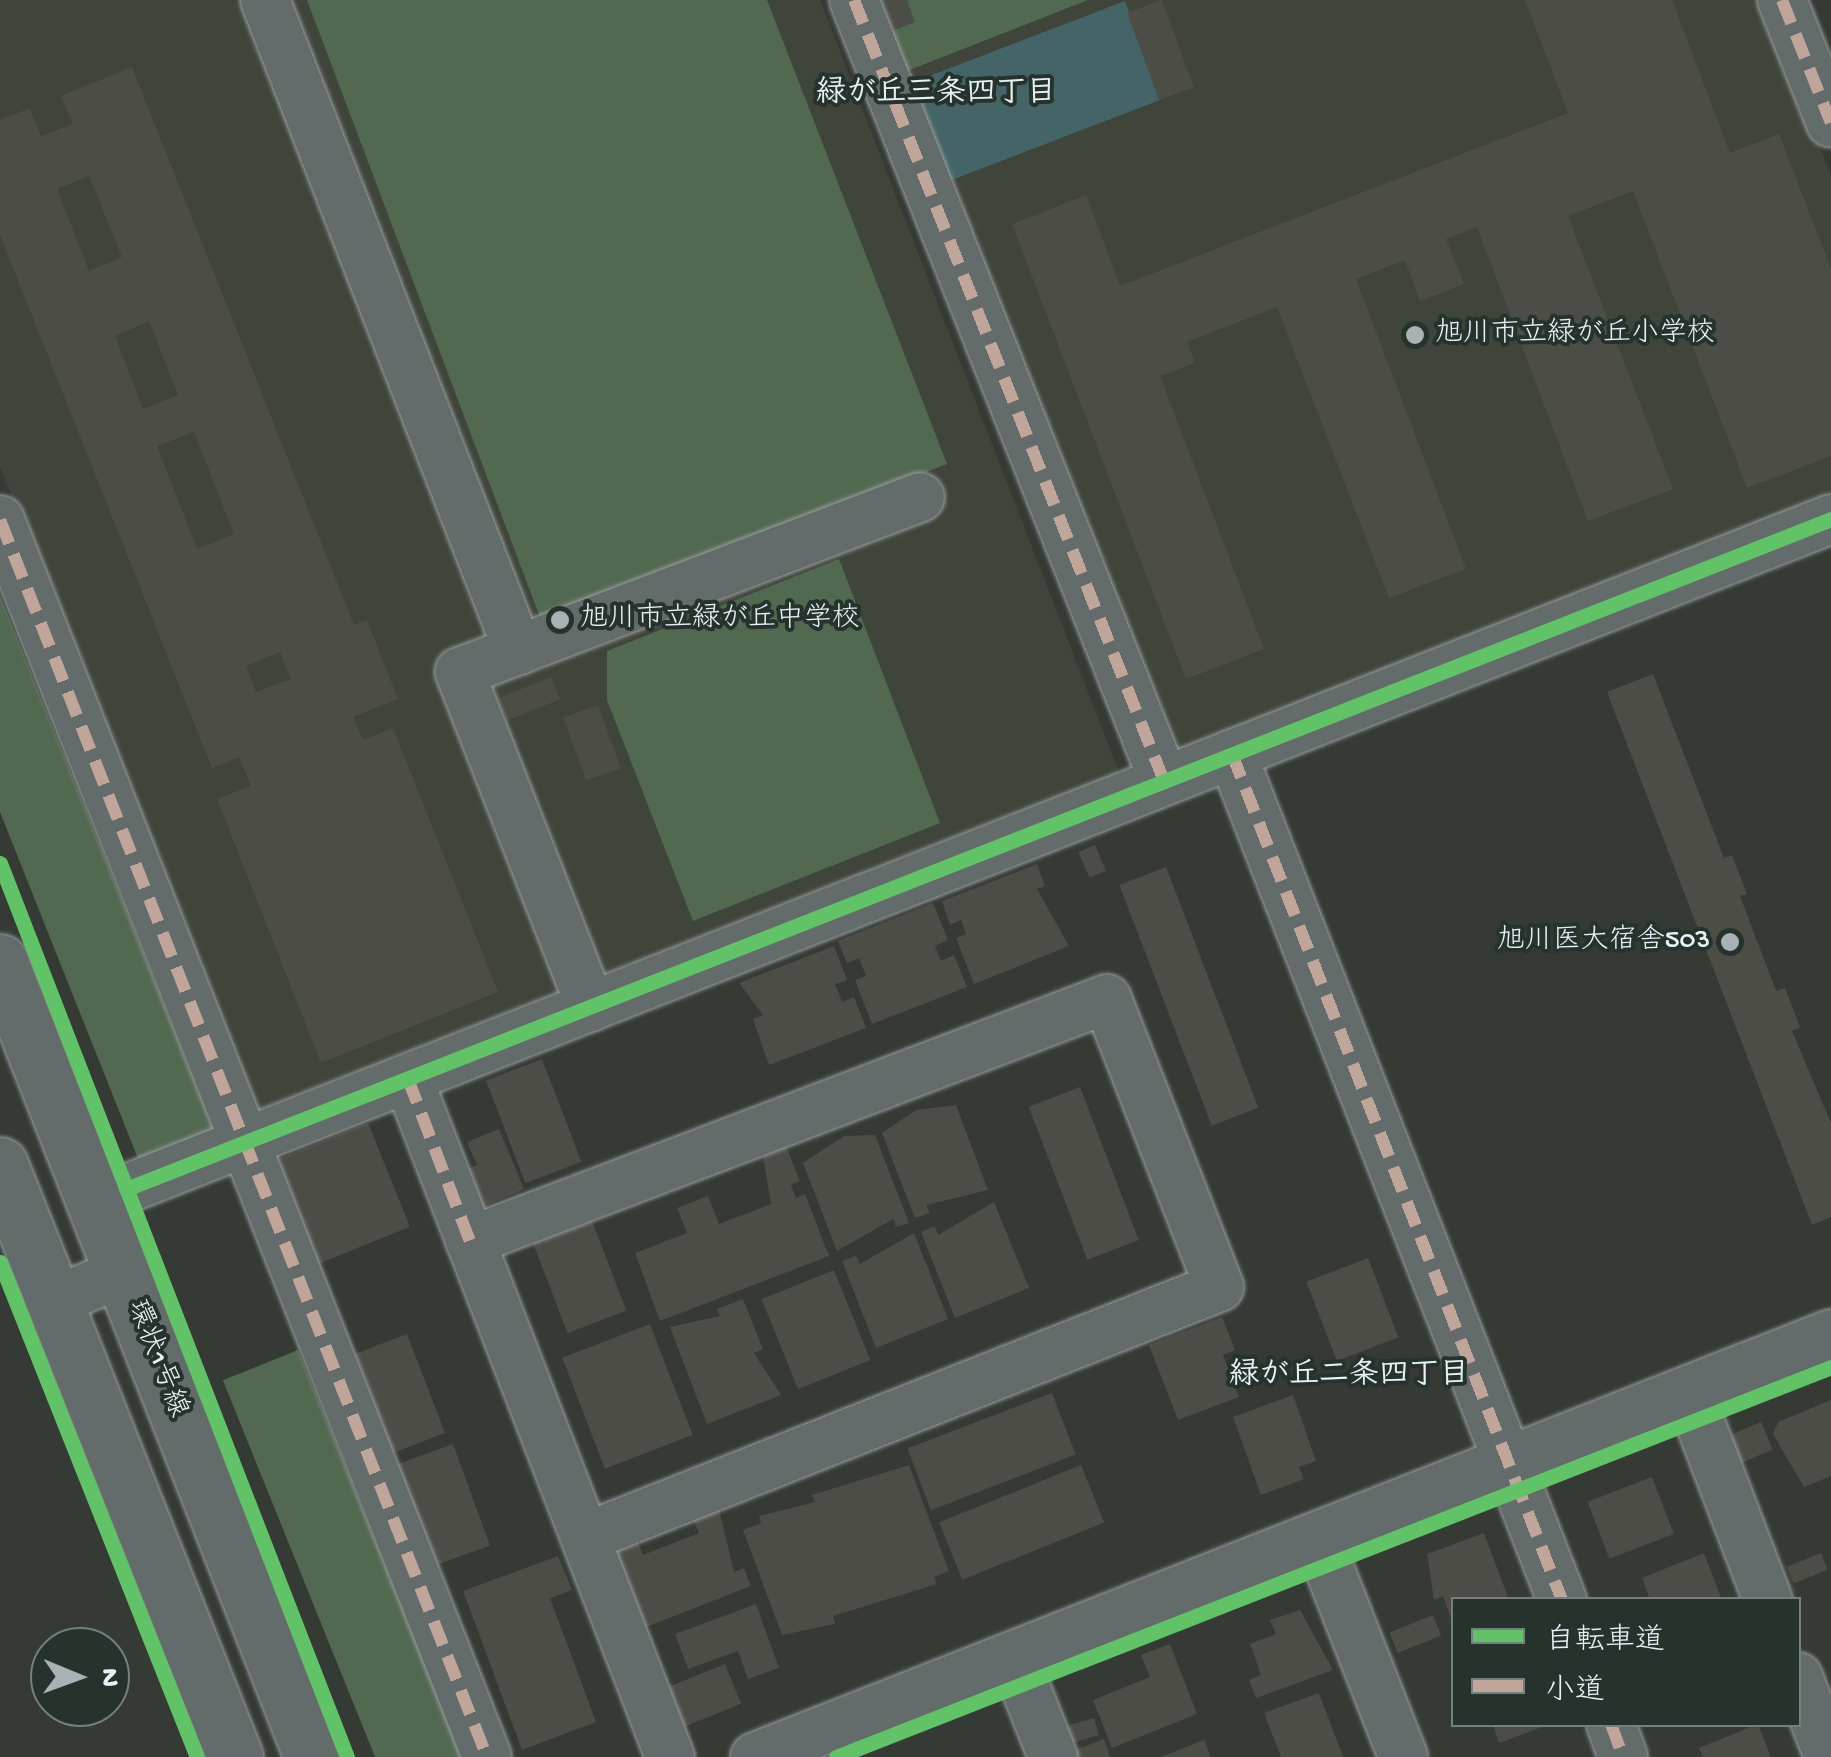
<!DOCTYPE html>
<html>
<head>
<meta charset="utf-8">
<style>
	body { margin:0 }
	#map { position:relative; width:1831px; height:1757px; overflow:hidden; background:#353a35; font-family:"Gochi Hand","Klee One",sans-serif }
	div>[style] { position:absolute }
	.built>* { inset:0; background:#40453b }
	.green>* { inset:0; background:#526951; transform-origin:0 0 }
	.water>* { inset:0; background:#446467; transform-origin:0 0 }
	.building>* { inset:0; background:#4c4d47; transform-origin:0 0 }
	.roads { filter:drop-shadow(0 0 2px #9a9e9e) drop-shadow(0 0 2px #9a9e9e) }
	.minor>* { height:48px; margin:-24px; padding:0 24px; transform-origin:24px; border-radius:24px; background:#646b6b }
	.major>* { height:55px; margin:-27.5px; padding:0 27.5px; transform-origin:27.5px; border-radius:27.5px; background:#646b6b }
	.quiet>* { height:12px; margin-top:-6px; transform-origin:0; background:repeating-linear-gradient(90deg,#c0a59a 0 25px,transparent 0 37px) }
	.cycleway>* { height:15px; margin:-7.5px; padding:0 7.5px; transform-origin:7.5px; border-radius:7.5px; background:#61c268 }
	.dots>* { width:28px; height:28px; translate:-50% -50%; box-sizing:border-box; border:5px solid #26332d; border-radius:50% }
	span { translate:-50% -50%; white-space:nowrap; text-align:center; line-height:1.15; -webkit-text-stroke:8px #26332d; paint-order:stroke }
	.poi-label { font-size:28px; color:#e8f1f8 }
	.left { translate:0 -50%; text-align:left }
	.right { translate:-100% -50%; text-align:right }
	.street-label { font-size:28px; color:#e8f1f8 }
	.neighbourhood-label { font-size:30px; color:#e8f1f8; font-weight:700 }
	.legend { position:absolute; left:1451px; top:1597px; width:350px; height:130px; box-sizing:border-box; background:#26332d; border:2px solid #747f7e; margin:0; padding:12px 18px; list-style:none; font-size:30px; color:#e8f1f8 }
	.legend li { display:flex; align-items:center; gap:20px; height:50px }
	.legend b { width:50px; border:2px solid #747f7e }
	.north { position:absolute; left:30px; top:1627px; width:100px; height:100px; box-sizing:border-box; background:#26332d; border:2px solid #747f7e; border-radius:50%; rotate:91deg; font-size:28px; font-weight:700; line-height:40px; text-align:center; color:#e8f1f8 }
	.north::after { content:''; display:block; margin:auto; width:35px; height:45px; background:#a9b1b4; clip-path:polygon(50% 0,100% 100%,50% 72%,0 100%) }
</style>
</head>
<body>
<div id="map">
	<div class="built">
		<i style="clip-path:polygon(0 0,820px 0,1119px 772px,257px 1110px,0 467px)"></i>
		<i style="clip-path:polygon(866px 0,1762px 0,1831px 176px,1831px 495px,1168px 759px)"></i>
	</div>
	<div class="green">
		<i style="clip-path:polygon(307px 0,767px 0,947px 464px,541px 620px)"></i>
		<i style="clip-path:polygon(870px 0,1088px 0,899px 74px)"></i>
		<i style="clip-path:polygon(839px 559px,940px 823px,693px 921px,607px 700px,607px 651px)"></i>
		<i style="clip-path:polygon(0 595px,214px 1131px,139px 1161px,0 812px)"></i>
		<i style="left:298px;top:1350px;width:438px;height:81px;rotate:68deg"></i>
	</div>
	<div class="water">
		<i style="left:1125px;top:1px;width:105px;height:234px;rotate:69deg"></i>
	</div>
	<div class="building">
		<i style="clip-path:polygon(879px 0,907px 0,915px 22px,892px 31px)"></i>
		<i style="left:1162px;top:0;width:93px;height:37px;rotate:70deg"></i>
		<i style="clip-path:polygon(1525px 0,1672px 0,1730px 153px,1779px 134px,1831px 269px,1831px 456px,1747px 488px,1633px 191px,1568px 216px,1673px 489px,1588px 521px,1477px 227px,1446px 239px,1464px 284px,1420px 301px,1405px 260px,1356px 279px,1466px 569px,1389px 598px,1277px 307px,1187px 342px,1195px 363px,1160px 376px,1264px 649px,1186px 679px,1012px 224px,1086px 195px,1120px 286px,1568px 113px)"></i>
		<i style="clip-path:polygon(evenodd,132px 67px,354px 625px,367px 620px,398px 699px,353px 717px,363px 740px,393px 728px,498px 992px,321px 1063px,217px 799px,251px 786px,239px 757px,212px 768px,0 235px,0 120px,30px 108px,41px 136px,73px 124px,61px 96px,132px 67px,89px 176px,122px 257px,89px 271px,57px 189px,89px 176px,132px 67px,149px 321px,178px 395px,143px 409px,115px 336px,149px 321px,132px 67px,194px 432px,234px 534px,197px 549px,157px 446px,194px 432px,132px 67px,280px 652px,291px 679px,256px 692px,246px 666px,280px 652px)"></i>
		<i style="clip-path:polygon(1653px 674px,1724px 858px,1732px 855px,1747px 894px,1740px 896px,1776px 991px,1785px 988px,1800px 1027px,1792px 1031px,1831px 1123px,1831px 1217px,1812px 1225px,1607px 692px)"></i>
		<i style="left:551px;top:677px;width:24px;height:57px;rotate:68deg"></i>
		<i style="left:598px;top:705px;width:67px;height:37px;rotate:70deg"></i>
		<i style="left:1095px;top:845px;width:28px;height:18px;rotate:67deg"></i>
		<i style="clip-path:polygon(1037px 864px,1045px 886px,1037px 889px,1069px 946px,974px 984px,956px 938px,966px 934px,961px 920px,950px 925px,942px 901px)"></i>
		<i style="left:1166px;top:867px;width:258px;height:50px;rotate:69deg"></i>
		<i style="clip-path:polygon(933px 903px,948px 940px,935px 946px,941px 961px,954px 955px,967px 987px,872px 1024px,855px 980px,866px 976px,859px 958px,847px 963px,838px 941px)"></i>
		<i style="clip-path:polygon(834px 946px,847px 980px,835px 984px,842px 1002px,854px 997px,866px 1028px,769px 1065px,753px 1019px,763px 1015px,739px 983px)"></i>
		<i style="left:542px;top:1059px;width:110px;height:60px;rotate:69deg"></i>
		<i style="left:1080px;top:1087px;width:164px;height:55px;rotate:69deg"></i>
		<i style="clip-path:polygon(956px 1105px,988px 1190px,926px 1205px,930px 1213px,915px 1218px,882px 1133px,916px 1110px)"></i>
		<i style="left:368px;top:1123px;width:112px;height:99px;rotate:68deg"></i>
		<i style="clip-path:polygon(499px 1129px,524px 1189px,474px 1210px,458px 1173px,477px 1165px,467px 1142px)"></i>
		<i style="clip-path:polygon(875px 1135px,909px 1223px,896px 1227px,893px 1219px,837px 1251px,803px 1163px,844px 1136px)"></i>
		<i style="clip-path:polygon(782px 1136px,800px 1181px,791px 1185px,796px 1198px,805px 1194px,829px 1256px,660px 1321px,635px 1253px,687px 1233px,677px 1208px,708px 1196px,719px 1224px,771px 1204px,761px 1144px)"></i>
		<i style="clip-path:polygon(994px 1202px,1029px 1288px,955px 1318px,921px 1232px,935px 1226px,938px 1235px)"></i>
		<i style="left:592px;top:1221px;width:96px;height:63px;rotate:69deg"></i>
		<i style="clip-path:polygon(914px 1233px,948px 1319px,876px 1348px,842px 1261px,856px 1256px,860px 1264px)"></i>
		<i style="left:1368px;top:1258px;width:85px;height:66px;rotate:69deg"></i>
		<i style="left:834px;top:1270px;width:97px;height:78px;rotate:68deg"></i>
		<i style="clip-path:polygon(743px 1299px,763px 1349px,754px 1353px,781px 1395px,707px 1424px,670px 1327px,720px 1316px,717px 1309px)"></i>
		<i style="clip-path:polygon(1222px 1317px,1235px 1350px,1223px 1355px,1239px 1397px,1178px 1420px,1149px 1345px)"></i>
		<i style="left:650px;top:1324px;width:119px;height:94px;rotate:69deg"></i>
		<i style="left:407px;top:1334px;width:106px;height:56px;rotate:69deg"></i>
		<i style="left:1052px;top:1393px;width:66px;height:155px;rotate:69deg"></i>
		<i style="clip-path:polygon(1293px 1395px,1316px 1461px,1299px 1467px,1304px 1479px,1261px 1495px,1233px 1417px)"></i>
		<i style="clip-path:polygon(1831px 1400px,1831px 1476px,1804px 1487px,1773px 1434px,1778px 1422px)"></i>
		<i style="left:1761px;top:1422px;width:30px;height:41px;rotate:67deg"></i>
		<i style="left:453px;top:1444px;width:108px;height:63px;rotate:70deg"></i>
		<i style="clip-path:polygon(909px 1465px,949px 1571px,934px 1577px,937px 1584px,833px 1616px,835px 1624px,782px 1635px,743px 1530px,761px 1523px,759px 1516px,815px 1502px,812px 1495px)"></i>
		<i style="left:1081px;top:1465px;width:62px;height:153px;rotate:68deg"></i>
		<i style="left:1652px;top:1477px;width:61px;height:69px;rotate:69deg"></i>
		<i style="clip-path:polygon(719px 1509px,734px 1572px,744px 1568px,751px 1586px,641px 1629px,612px 1553px,638px 1543px,643px 1555px,699px 1533px,693px 1519px)"></i>
		<i style="clip-path:polygon(1484px 1533px,1509px 1600px,1454px 1600px,1453px 1624px,1443px 1596px,1434px 1600px,1427px 1554px)"></i>
		<i style="clip-path:polygon(1704px 1553px,1722px 1600px,1650px 1600px,1642px 1578px)"></i>
		<i style="left:1821px;top:1553px;width:18px;height:37px;rotate:68deg"></i>
		<i style="clip-path:polygon(558px 1556px,572px 1590px,550px 1598px,596px 1722px,522px 1750px,463px 1591px)"></i>
		<i style="clip-path:polygon(756px 1604px,779px 1668px,748px 1679px,738px 1651px,688px 1669px,675px 1634px)"></i>
		<i style="clip-path:polygon(1300px 1610px,1333px 1670px,1256px 1698px,1249px 1680px,1261px 1675px,1250px 1644px,1276px 1634px,1270px 1620px)"></i>
		<i style="left:1433px;top:1615px;width:22px;height:47px;rotate:68deg"></i>
		<i style="clip-path:polygon(1170px 1644px,1197px 1714px,1112px 1748px,1093px 1700px,1150px 1677px,1141px 1655px)"></i>
		<i style="left:725px;top:1664px;width:43px;height:64px;rotate:68deg"></i>
		<i style="clip-path:polygon(1319px 1693px,1343px 1757px,1281px 1757px,1264px 1713px)"></i>
		<i style="left:1094px;top:1718px;width:18px;height:31px;rotate:74deg"></i>
		<i style="clip-path:polygon(1493px 1724px,1547px 1724px,1547px 1725px,1499px 1743px)"></i>
		<i style="clip-path:polygon(1758px 1724px,1771px 1757px,1703px 1757px,1699px 1748px)"></i>
		<i style="clip-path:polygon(1104px 1739px,1110px 1757px,1075px 1757px,1073px 1751px)"></i>
		<i style="clip-path:polygon(1204px 1740px,1211px 1757px,1161px 1757px)"></i>
	</div>
	<div class="roads">
		<div class="minor">
			<i style="left:265px;top:0;width:698px;rotate:68.73deg"></i>
			<i style="left:854px;top:0;width:840px;rotate:68.35deg"></i>
			<i style="left:1782px;top:0;width:132px;rotate:68.3deg"></i>
			<i style="left:0;top:520px;width:1329px;rotate:68.51deg"></i>
			<i style="left:1232px;top:754px;width:908px;rotate:68.69deg"></i>
			<i style="left:591px;top:1007px;width:360px;rotate:-111.4deg"></i>
			<i style="left:460px;top:672px;width:492px;rotate:-20.8deg"></i>
			<i style="left:408px;top:1079px;width:727px;rotate:68.87deg"></i>
			<i style="left:126px;top:1189px;width:1832px;rotate:-21.45deg"></i>
			<i style="left:470px;top:1241px;width:681px;rotate:-20.8deg"></i>
			<i style="left:1107px;top:999px;width:309px;rotate:68.7deg"></i>
			<i style="left:1219px;top:1287px;width:681px;rotate:158.45deg"></i>
			<i style="left:54px;top:1301px;width:74px;rotate:-22.4deg"></i>
			<i style="left:1688px;top:1391px;width:224px;rotate:69.1deg"></i>
			<i style="left:1317px;top:1537px;width:236px;rotate:68.6deg"></i>
			<i style="left:1013px;top:1656px;width:109px;rotate:68.4deg"></i>
			<i style="left:1798px;top:1677px;width:86px;rotate:68.8deg"></i>
			<i style="left:1611px;top:1724px;width:35px;rotate:70deg"></i>
			<i style="left:755px;top:1757px;width:1156px;rotate:-21.46deg"></i>
		</div>
		<div class="major">
			<i style="left:0;top:962px;width:854px;rotate:68.57deg"></i>
			<i style="left:0;top:1165px;width:637px;rotate:68.35deg"></i>
		</div>
	</div>
	<div class="quiet">
		<i style="left:854px;top:0;width:840px;rotate:68.35deg"></i>
		<i style="left:1782px;top:0;width:132px;rotate:68.3deg"></i>
		<i style="left:0;top:520px;width:1329px;rotate:68.51deg"></i>
		<i style="left:1232px;top:754px;width:908px;rotate:68.69deg"></i>
		<i style="left:408px;top:1079px;width:173px;rotate:69.1deg"></i>
		<i style="left:1611px;top:1724px;width:35px;rotate:70deg"></i>
	</div>
	<div class="cycleway">
		<i style="left:0;top:863px;width:959px;rotate:68.79deg"></i>
		<i style="left:126px;top:1189px;width:1832px;rotate:-21.45deg"></i>
		<i style="left:0;top:1262px;width:533px;rotate:68.3deg"></i>
		<i style="left:836px;top:1757px;width:1069px;rotate:-21.4deg"></i>
	</div>
	<div class="dots">
		<i style="left:1415px;top:335px;background:#a9b1b4"></i>
		<i style="left:560px;top:620px;background:#a9b1b4"></i>
		<i style="left:1730px;top:942px;background:#a9b1b4"></i>
	</div>
	<div class="poi-label">
		<span class="left" style="left:1435px;top:335px">旭川市立緑が丘小学校</span>
		<span class="left" style="left:580px;top:620px">旭川市立緑が丘中学校</span>
		<span class="right" style="left:1710px;top:942px">旭川医大宿舎503</span>
	</div>
	<div class="street-label">
		<span style="left:156px;top:1359px;rotate:69deg">環状1号線</span>
	</div>
	<div class="neighbourhood-label">
		<span style="left:936px;top:95px">緑が丘三条四丁目</span>
		<span style="left:1349px;top:1377px">緑が丘二条四丁目</span>
	</div>
	<ul class="legend">
	<li><b style="height:12px;background:#61c268"></b>自転車道</li>
	<li><b style="height:12px;background:#c0a59a"></b>小道</li>
	</ul>
	<div class="north">N</div>
</div>
</body>
</html>
